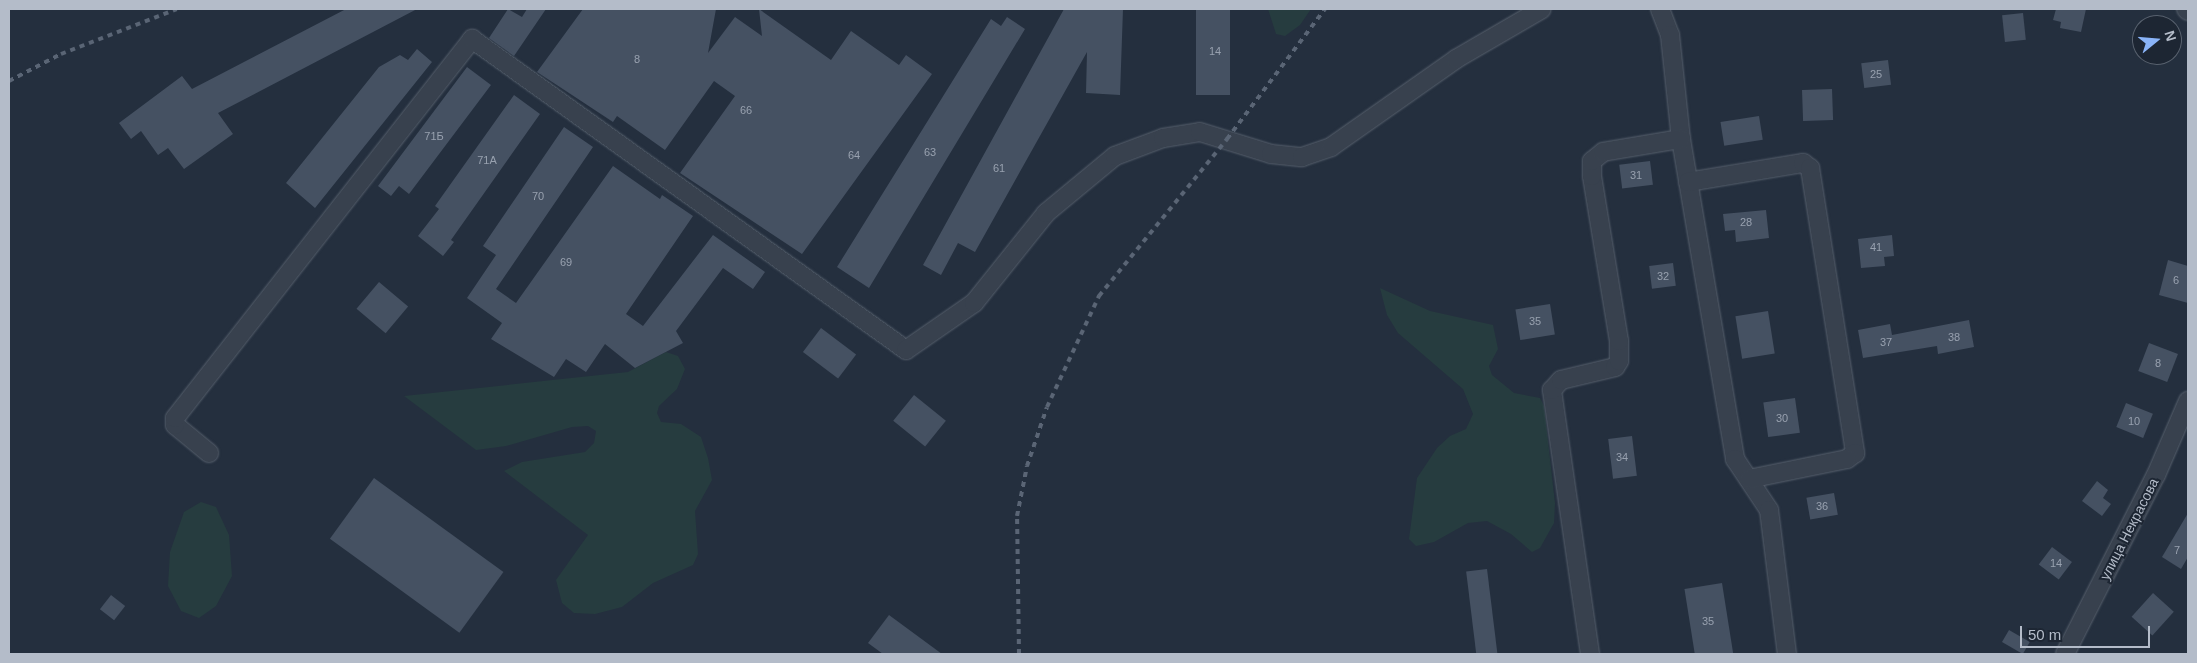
<!DOCTYPE html>
<html>
<head>
<meta charset="utf-8">
<style>
	body { margin:0 }
	#map { position:relative; width:2197px; height:663px; overflow:hidden; background:#242f3e; font-family:Arial,sans-serif }
	div>[style] { position:absolute }
	.green>* { inset:0; background:#263c3f }
	.building>* { inset:0; background:#455162; transform-origin:0 0 }
	.roads { filter:drop-shadow(0 0 1px #565f6c) drop-shadow(0 0 1px #565f6c) }
	.minor>* { height:18px; margin:-9px; padding:0 9px; transform-origin:9px; border-radius:9px; background:#38414e }
	.rail>* { height:4px; margin-top:-2px; transform-origin:0; background:repeating-linear-gradient(90deg,#5a6575 0 5px,transparent 0 10px) }
	span { translate:-50% -50%; white-space:nowrap; text-align:center; line-height:1.15; -webkit-text-stroke:4px #1d2633; paint-order:stroke }
	.number-label { font-size:11px; color:#98a1af }
	.number-label span { -webkit-text-stroke-width:0 }
	.street-label { font-size:14px; color:#b4bcc9 }
	.frame { position:absolute; inset:0; border:10px solid #b4bcc9; pointer-events:none }
	.north { position:absolute; left:2132px; top:15px; width:50px; height:50px; box-sizing:border-box; background:#1d2633; border:1px solid #59626f; border-radius:50%; rotate:73deg; font-size:14px; font-weight:700; line-height:20px; text-align:center; color:#b4bcc9 }
	.north::after { content:''; display:block; margin:auto; width:18px; height:22px; background:#8ab4f8; clip-path:polygon(50% 0,100% 100%,50% 72%,0 100%) }
	.scale { position:absolute; left:2020px; top:626px; width:130px; height:22px; box-sizing:border-box; border:2px solid #b4bcc9; border-top:0; padding-left:6px; font-size:15px; line-height:18px; white-space:nowrap; color:#b4bcc9; -webkit-text-stroke:4px #1d2633; paint-order:stroke }
</style>
</head>
<body>
<div id="map">
	<div class="green">
		<i style="clip-path:polygon(1268px 9px,1311px 9px,1300px 25px,1285px 36px,1276px 34px)"></i>
		<i style="clip-path:polygon(1380px 288px,1430px 311px,1493px 325px,1498px 349px,1489px 366px,1492px 375px,1514px 393px,1540px 398px,1544px 406px,1555px 503px,1554px 523px,1540px 548px,1532px 552px,1511px 534px,1487px 521px,1468px 523px,1434px 542px,1416px 546px,1409px 539px,1417px 478px,1437px 448px,1450px 436px,1466px 429px,1473px 414px,1463px 389px,1398px 333px,1387px 315px)"></i>
		<i style="clip-path:polygon(666px 352px,678px 356px,685px 369px,677px 389px,659px 406px,657px 413px,661px 422px,681px 424px,701px 437px,708px 458px,712px 480px,695px 511px,698px 554px,693px 565px,653px 583px,622px 607px,595px 614px,574px 613px,562px 603px,556px 580px,588px 535px,504px 471px,522px 462px,585px 452px,594px 443px,596px 431px,588px 426px,572px 427px,506px 446px,476px 450px,404px 396px,628px 372px)"></i>
		<i style="clip-path:polygon(201px 502px,216px 507px,229px 535px,232px 576px,216px 606px,199px 618px,181px 611px,168px 586px,170px 552px,184px 512px)"></i>
	</div>
	<div class="building">
		<i style="clip-path:polygon(346px 9px,417px 9px,218px 113px,233px 134px,184px 169px,168px 148px,158px 155px,141px 131px,131px 139px,119px 123px,182px 76px,192px 89px)"></i>
		<i style="clip-path:polygon(508px 9px,522px 17px,527px 9px,546px 9px,514px 56px,489px 38px)"></i>
		<i style="clip-path:polygon(583px 9px,716px 9px,708px 53px,735px 17px,762px 36px,759px 9px,831px 60px,851px 31px,899px 65px,906px 55px,932px 74px,802px 254px,680px 173px,735px 96px,714px 81px,665px 150px,617px 116px,613px 122px,537px 72px)"></i>
		<i style="clip-path:polygon(1064px 9px,1123px 9px,1120px 95px,1086px 93px,1087px 52px,975px 252px,958px 243px,941px 275px,923px 265px)"></i>
		<i style="left:1196px;top:9px;width:34px;height:86px"></i>
		<i style="clip-path:polygon(2056px 9px,2086px 9px,2081px 32px,2060px 28px,2061px 22px,2053px 20px)"></i>
		<i style="left:2023px;top:13px;width:27px;height:21px;rotate:84deg"></i>
		<i style="clip-path:polygon(1007px 17px,1025px 29px,869px 288px,837px 267px,991px 19px,1001px 26px)"></i>
		<i style="clip-path:polygon(417px 49px,432px 62px,315px 208px,286px 183px,379px 67px,400px 55px,408px 60px)"></i>
		<i style="left:1888px;top:60px;width:25px;height:27px;rotate:83deg"></i>
		<i style="clip-path:polygon(467px 67px,491px 85px,409px 194px,399px 186px,391px 196px,378px 186px)"></i>
		<i style="left:1832px;top:89px;width:31px;height:30px;rotate:88deg"></i>
		<i style="clip-path:polygon(514px 95px,540px 114px,451px 240px,454px 242px,443px 256px,418px 236px,439px 209px,435px 206px)"></i>
		<i style="left:1759px;top:116px;width:24px;height:39px;rotate:81deg"></i>
		<i style="clip-path:polygon(564px 127px,593px 147px,496px 289px,516px 303px,613px 166px,660px 199px,662px 195px,693px 216px,626px 314px,643px 326px,713px 235px,765px 272px,753px 289px,723px 268px,676px 331px,683px 343px,635px 368px,605px 344px,586px 372px,566px 359px,554px 377px,491px 339px,502px 323px,467px 298px,496px 255px,483px 246px)"></i>
		<i style="left:1650px;top:161px;width:24px;height:31px;rotate:83deg"></i>
		<i style="clip-path:polygon(1766px 210px,1769px 238px,1736px 242px,1735px 230px,1725px 231px,1723px 214px)"></i>
		<i style="clip-path:polygon(1892px 235px,1894px 256px,1884px 257px,1885px 266px,1861px 268px,1858px 239px)"></i>
		<i style="clip-path:polygon(2168px 260px,2188px 266px,2188px 303px,2159px 295px)"></i>
		<i style="left:1673px;top:263px;width:23px;height:24px;rotate:83deg"></i>
		<i style="left:379px;top:282px;width:38px;height:35px;rotate:40deg"></i>
		<i style="left:1550px;top:304px;width:31px;height:35px;rotate:81deg"></i>
		<i style="left:1768px;top:311px;width:43px;height:33px;rotate:81deg"></i>
		<i style="clip-path:polygon(1969px 320px,1974px 347px,1938px 354px,1937px 346px,1863px 358px,1858px 330px,1890px 324px,1892px 335px)"></i>
		<i style="left:821px;top:328px;width:44px;height:30px;rotate:37deg"></i>
		<i style="left:2149px;top:343px;width:31px;height:30px;rotate:21deg"></i>
		<i style="left:914px;top:395px;width:41px;height:33px;rotate:39deg"></i>
		<i style="left:1795px;top:398px;width:35px;height:32px;rotate:82deg"></i>
		<i style="left:2126px;top:403px;width:29px;height:26px;rotate:22deg"></i>
		<i style="left:1632px;top:436px;width:40px;height:24px;rotate:83deg"></i>
		<i style="left:374px;top:478px;width:160px;height:75px;rotate:36deg"></i>
		<i style="clip-path:polygon(2097px 481px,2108px 490px,2103px 498px,2111px 504px,2102px 516px,2082px 501px)"></i>
		<i style="left:1834px;top:493px;width:22px;height:28px;rotate:80deg"></i>
		<i style="clip-path:polygon(2188px 513px,2188px 557px,2181px 569px,2162px 557px)"></i>
		<i style="left:2052px;top:547px;width:25px;height:22px;rotate:37deg"></i>
		<i style="left:1487px;top:569px;width:86px;height:21px;rotate:83deg"></i>
		<i style="left:1722px;top:583px;width:72px;height:38px;rotate:81deg"></i>
		<i style="left:2153px;top:593px;width:28px;height:32px;rotate:42deg"></i>
		<i style="left:111px;top:595px;width:18px;height:18px;rotate:38deg"></i>
		<i style="clip-path:polygon(889px 615px,942px 654px,883px 654px,868px 643px)"></i>
		<i style="left:2009px;top:630px;width:24px;height:14px;rotate:30deg"></i>
	</div>
	<div class="roads">
		<div class="minor">
			<i style="left:1660px;top:9px;width:28px;rotate:69deg"></i>
			<i style="left:1670px;top:35px;width:105px;rotate:84deg"></i>
			<i style="left:1681px;top:139px;width:325px;rotate:80.4deg"></i>
			<i style="left:1735px;top:459px;width:61px;rotate:56.3deg"></i>
			<i style="left:1769px;top:510px;width:145px;rotate:82.9deg"></i>
			<i style="left:2186px;top:9px;width:3px;rotate:45deg"></i>
			<i style="left:1688px;top:182px;width:117px;rotate:-9.4deg"></i>
			<i style="left:1803px;top:163px;width:9px;rotate:36deg"></i>
			<i style="left:1810px;top:168px;width:289px;rotate:81deg"></i>
			<i style="left:1855px;top:453px;width:10px;rotate:143deg"></i>
			<i style="left:1847px;top:459px;width:100px;rotate:168.5deg"></i>
			<i style="left:209px;top:453px;width:44px;rotate:-140.5deg"></i>
			<i style="left:175px;top:425px;width:7px;rotate:-90deg"></i>
			<i style="left:175px;top:418px;width:482px;rotate:-51.9deg"></i>
			<i style="left:472px;top:39px;width:534px;rotate:35.62deg"></i>
			<i style="left:906px;top:350px;width:83px;rotate:-34.7deg"></i>
			<i style="left:974px;top:303px;width:115px;rotate:-51.3deg"></i>
			<i style="left:1046px;top:213px;width:89px;rotate:-39.6deg"></i>
			<i style="left:1115px;top:156px;width:51px;rotate:-20.6deg"></i>
			<i style="left:1163px;top:138px;width:37px;rotate:-9deg"></i>
			<i style="left:1200px;top:132px;width:74px;rotate:17.2deg"></i>
			<i style="left:1271px;top:154px;width:31px;rotate:6deg"></i>
			<i style="left:1302px;top:157px;width:31px;rotate:-19deg"></i>
			<i style="left:1331px;top:147px;width:153px;rotate:-35.1deg"></i>
			<i style="left:1456px;top:59px;width:99px;rotate:-30.2deg"></i>
			<i style="left:1590px;top:654px;width:267px;rotate:-98.2deg"></i>
			<i style="left:1552px;top:390px;width:13px;rotate:-48deg"></i>
			<i style="left:1561px;top:380px;width:56px;rotate:-13.5deg"></i>
			<i style="left:1615px;top:367px;width:7px;rotate:-56deg"></i>
			<i style="left:1619px;top:361px;width:20px;rotate:-90deg"></i>
			<i style="left:1619px;top:341px;width:167px;rotate:-99.3deg"></i>
			<i style="left:1592px;top:176px;width:15px;rotate:-90deg"></i>
			<i style="left:1592px;top:161px;width:14px;rotate:-39deg"></i>
			<i style="left:1603px;top:152px;width:79px;rotate:-9.5deg"></i>
			<i style="left:2065px;top:654px;width:201px;rotate:-63.1deg"></i>
			<i style="left:2156px;top:475px;width:81px;rotate:-66.6deg"></i>
		</div>
	</div>
	<div class="rail">
		<i style="left:9px;top:81px;width:59px;rotate:-27.4deg"></i>
		<i style="left:61px;top:54px;width:124px;rotate:-21.2deg"></i>
		<i style="left:1019px;top:654px;width:138px;rotate:-90.8deg"></i>
		<i style="left:1017px;top:516px;width:51px;rotate:-78.7deg"></i>
		<i style="left:1027px;top:466px;width:62px;rotate:-71.3deg"></i>
		<i style="left:1047px;top:407px;width:123px;rotate:-64.9deg"></i>
		<i style="left:1099px;top:296px;width:203px;rotate:-50.8deg"></i>
		<i style="left:1227px;top:139px;width:163px;rotate:-53deg"></i>
	</div>
	<div class="number-label">
		<span style="left:1215px;top:51px">14</span>
		<span style="left:637px;top:59px">8</span>
		<span style="left:1876px;top:74px">25</span>
		<span style="left:746px;top:110px">66</span>
		<span style="left:434px;top:136px">71Б</span>
		<span style="left:930px;top:152px">63</span>
		<span style="left:854px;top:155px">64</span>
		<span style="left:487px;top:160px">71А</span>
		<span style="left:999px;top:168px">61</span>
		<span style="left:1636px;top:175px">31</span>
		<span style="left:538px;top:196px">70</span>
		<span style="left:1746px;top:222px">28</span>
		<span style="left:1876px;top:247px">41</span>
		<span style="left:566px;top:262px">69</span>
		<span style="left:1663px;top:276px">32</span>
		<span style="left:2176px;top:280px">6</span>
		<span style="left:1535px;top:321px">35</span>
		<span style="left:1954px;top:337px">38</span>
		<span style="left:1886px;top:342px">37</span>
		<span style="left:2158px;top:363px">8</span>
		<span style="left:1782px;top:418px">30</span>
		<span style="left:2134px;top:421px">10</span>
		<span style="left:1622px;top:457px">34</span>
		<span style="left:1822px;top:506px">36</span>
		<span style="left:2177px;top:550px">7</span>
		<span style="left:2056px;top:563px">14</span>
		<span style="left:1708px;top:621px">35</span>
	</div>
	<div class="street-label">
		<span style="left:2129px;top:529px;rotate:-63deg">улица Некрасова</span>
	</div>
	<div class="frame"></div>
	<div class="north">N</div>
	<div class="scale">50 m</div>
</div>
</body>
</html>
